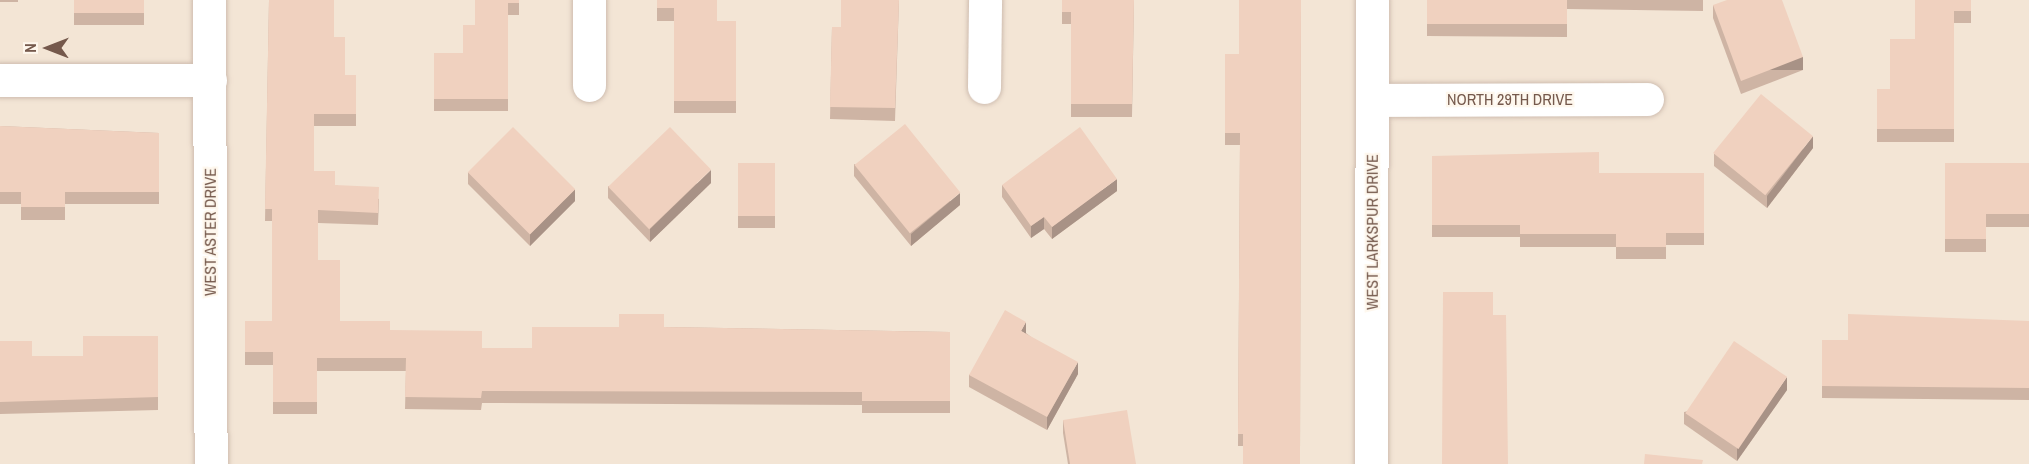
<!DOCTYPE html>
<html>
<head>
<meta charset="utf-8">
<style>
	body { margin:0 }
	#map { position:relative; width:2029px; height:464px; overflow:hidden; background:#fcf3e7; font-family:"Archivo Narrow",sans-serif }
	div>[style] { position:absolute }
	.residential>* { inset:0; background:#f3e5d5; transform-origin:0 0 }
	.roads { filter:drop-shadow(0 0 2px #cfbdb0) drop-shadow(0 0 2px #cfbdb0) }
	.minor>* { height:33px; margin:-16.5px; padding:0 16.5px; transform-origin:16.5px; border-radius:16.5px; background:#fff }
	.wall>* { inset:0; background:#ceb4a4; transform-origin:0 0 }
	.shaded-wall>* { inset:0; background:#a89286; transform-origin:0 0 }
	.building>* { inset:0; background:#f0d1bf; transform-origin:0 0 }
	span { translate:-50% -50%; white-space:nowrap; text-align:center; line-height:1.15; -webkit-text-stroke:4.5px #fef7ed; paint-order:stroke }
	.street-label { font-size:16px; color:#75594c }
	.north { position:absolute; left:18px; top:18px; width:60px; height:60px; -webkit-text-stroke:4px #fef7ed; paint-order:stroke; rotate:270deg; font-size:16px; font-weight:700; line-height:24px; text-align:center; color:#75594c }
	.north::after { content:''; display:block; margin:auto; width:21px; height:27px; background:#75594c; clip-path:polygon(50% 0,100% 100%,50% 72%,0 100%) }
</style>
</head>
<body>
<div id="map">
	<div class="residential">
		<i style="left:0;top:0;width:2029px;height:464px"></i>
	</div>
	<div class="roads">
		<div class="minor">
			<i style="left:209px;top:0;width:464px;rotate:89.8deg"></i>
			<i style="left:589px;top:0;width:85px;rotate:90deg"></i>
			<i style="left:0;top:80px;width:210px"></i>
			<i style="left:984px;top:87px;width:87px;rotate:-89.3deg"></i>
			<i style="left:1372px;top:100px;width:275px;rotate:-0.2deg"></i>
			<i style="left:1371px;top:464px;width:464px;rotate:-89.9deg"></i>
		</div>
	</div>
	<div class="wall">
		<i style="left:0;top:0;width:18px;height:2px"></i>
		<i style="left:74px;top:0;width:70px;height:25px"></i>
		<i style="clip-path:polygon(269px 0,334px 37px,345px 75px,356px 75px,356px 126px,314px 126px,314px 171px,335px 185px,379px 199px,378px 225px,318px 223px,318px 260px,340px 321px,482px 348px,532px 348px,664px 327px,950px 332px,950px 413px,862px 413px,862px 405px,482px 403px,481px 410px,405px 409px,406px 371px,317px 371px,317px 414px,273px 414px,273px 365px,245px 365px,245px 321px,272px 321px,272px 221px,265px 221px)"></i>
		<i style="clip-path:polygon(475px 0,519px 0,519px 15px,508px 15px,508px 111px,434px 111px,434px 53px,463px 53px,475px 25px)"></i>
		<i style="clip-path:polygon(657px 0,717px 21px,736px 21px,736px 113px,674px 113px,674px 21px,657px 21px)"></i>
		<i style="clip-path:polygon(899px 0,895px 121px,830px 119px,832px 27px,841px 27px)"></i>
		<i style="clip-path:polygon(1062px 0,1134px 0,1132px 117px,1071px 117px,1071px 24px,1062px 24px)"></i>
		<i style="clip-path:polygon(1239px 0,1301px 0,1300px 464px,1243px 464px,1243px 446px,1238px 446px,1240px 145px,1225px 145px,1225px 54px,1239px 54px)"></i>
		<i style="clip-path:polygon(1427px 0,1703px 0,1703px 11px,1567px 9px,1567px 37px,1427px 36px)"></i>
		<i style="clip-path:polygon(1915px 0,1971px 0,1971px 23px,1954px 23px,1954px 142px,1877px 142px,1877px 89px,1890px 89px,1915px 39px)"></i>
		<i style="clip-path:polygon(1713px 5px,1803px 70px,1741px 94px,1713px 18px)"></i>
		<i style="clip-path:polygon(0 126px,159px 133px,159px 204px,65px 204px,65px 220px,21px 220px,21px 204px,0 204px)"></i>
		<i style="clip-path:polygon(1813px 148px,1767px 208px,1714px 166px,1714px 154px)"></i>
		<i style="clip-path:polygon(1432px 156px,1599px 173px,1704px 173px,1704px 245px,1666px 245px,1666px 259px,1616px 259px,1616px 247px,1520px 247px,1520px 237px,1432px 237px)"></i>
		<i style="left:738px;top:163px;width:37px;height:65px"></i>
		<i style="clip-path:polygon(1945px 163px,2029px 163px,2029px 227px,1986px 227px,1986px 252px,1945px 252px)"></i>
		<i style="clip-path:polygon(854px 164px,960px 205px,911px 246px,854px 176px)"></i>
		<i style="clip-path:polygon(468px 172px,575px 201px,530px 246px,468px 184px)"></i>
		<i style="clip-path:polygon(711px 183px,650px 242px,608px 198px,608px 186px)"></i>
		<i style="clip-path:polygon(1002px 185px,1117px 191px,1052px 239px,1044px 229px,1031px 238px,1002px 197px)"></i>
		<i style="clip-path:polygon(2029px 321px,2029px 400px,1822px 398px,1822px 340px,1848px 340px)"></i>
		<i style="clip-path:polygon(1026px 333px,1078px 374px,1047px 430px,969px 387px,969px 375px)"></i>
		<i style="clip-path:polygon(158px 336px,158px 410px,0 414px,0 341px,32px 356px,83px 356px)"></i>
		<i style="clip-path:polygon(1787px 390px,1737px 461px,1684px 424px,1684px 412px)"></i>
		<i style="clip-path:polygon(1063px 420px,1136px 464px,1068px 464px,1063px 433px)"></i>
	</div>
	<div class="shaded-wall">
		<i style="left:1803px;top:57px;width:13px;height:66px;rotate:90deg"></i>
		<i style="clip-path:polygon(1813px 136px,1813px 148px,1767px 208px,1767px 196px)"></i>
		<i style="clip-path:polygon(711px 170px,711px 183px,650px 242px,650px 229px)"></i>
		<i style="clip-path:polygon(1117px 179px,1117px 191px,1052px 239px,1052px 227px)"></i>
		<i style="clip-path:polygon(575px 189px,575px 201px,530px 246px,530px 234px)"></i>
		<i style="clip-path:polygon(960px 193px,960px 205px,911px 246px,911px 234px)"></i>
		<i style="clip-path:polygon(1044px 217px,1044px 229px,1031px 238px,1031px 226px)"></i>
		<i style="clip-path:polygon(1026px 322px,1026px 334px,1021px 331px)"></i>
		<i style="clip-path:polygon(1078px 362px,1078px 374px,1047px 430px,1047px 417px)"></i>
		<i style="clip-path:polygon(1787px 377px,1787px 390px,1737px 461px,1737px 449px)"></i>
	</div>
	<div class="building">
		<i style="left:74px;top:0;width:70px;height:13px"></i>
		<i style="clip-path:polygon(269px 0,334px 0,334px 37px,345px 37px,345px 75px,356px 75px,356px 114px,314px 114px,314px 171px,335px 171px,335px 185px,379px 187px,378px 213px,318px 210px,318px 260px,340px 260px,340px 321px,390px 321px,390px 330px,482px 331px,482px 348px,532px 348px,532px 327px,619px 327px,619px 314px,664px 314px,664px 327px,950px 332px,950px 401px,862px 401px,862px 392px,482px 391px,481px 398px,405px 397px,406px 358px,317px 358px,317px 402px,273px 402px,273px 352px,245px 352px,245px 321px,272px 321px,272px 209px,265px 209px)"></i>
		<i style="clip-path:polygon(475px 0,519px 0,519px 3px,508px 3px,508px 99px,434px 99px,434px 53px,463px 53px,463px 25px,475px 25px)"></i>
		<i style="clip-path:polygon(657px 0,717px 0,717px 21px,736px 21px,736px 101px,674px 101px,674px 8px,657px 8px)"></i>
		<i style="clip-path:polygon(841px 0,899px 0,895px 108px,830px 107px,832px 27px,841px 27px)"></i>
		<i style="clip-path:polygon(1062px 0,1134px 0,1132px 104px,1071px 104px,1071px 12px,1062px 12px)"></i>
		<i style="clip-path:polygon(1239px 0,1301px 0,1300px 464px,1243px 464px,1243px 434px,1238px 434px,1240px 133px,1225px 133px,1225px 54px,1239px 54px)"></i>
		<i style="left:1427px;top:0;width:140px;height:24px"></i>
		<i style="clip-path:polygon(1727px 0,1782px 0,1803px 57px,1741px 81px,1713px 5px)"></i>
		<i style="clip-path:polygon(1915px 0,1971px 0,1971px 11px,1954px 11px,1954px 129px,1877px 129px,1877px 89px,1890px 89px,1890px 39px,1915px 39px)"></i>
		<i style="left:1761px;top:94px;width:67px;height:76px;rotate:39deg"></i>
		<i style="left:905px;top:124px;width:88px;height:65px;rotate:51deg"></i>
		<i style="clip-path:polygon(0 126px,159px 133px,159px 192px,65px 192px,65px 207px,21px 207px,21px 192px,0 192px)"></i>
		<i style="left:513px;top:127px;width:88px;height:64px;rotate:45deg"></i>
		<i style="left:670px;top:127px;width:59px;height:86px;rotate:46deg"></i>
		<i style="clip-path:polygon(1080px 127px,1117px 179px,1052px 227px,1044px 217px,1031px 226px,1002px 185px)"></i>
		<i style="clip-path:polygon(1599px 152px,1599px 173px,1704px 173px,1704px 233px,1666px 233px,1666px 247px,1616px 247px,1616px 234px,1520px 234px,1520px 225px,1432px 225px,1432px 156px)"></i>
		<i style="left:738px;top:163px;width:37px;height:53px"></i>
		<i style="clip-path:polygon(1945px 163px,2029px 163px,2029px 214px,1986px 214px,1986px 239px,1945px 239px)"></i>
		<i style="clip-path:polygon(1443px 292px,1493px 292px,1493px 315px,1506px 315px,1508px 464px,1442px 464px)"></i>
		<i style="clip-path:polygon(1005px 310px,1026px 322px,1021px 331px,1078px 362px,1047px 417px,969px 375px)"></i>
		<i style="clip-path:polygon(1848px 314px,2029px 321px,2029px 388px,1822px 386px,1822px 340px,1848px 340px)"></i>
		<i style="clip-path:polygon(83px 336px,158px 336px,158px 397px,0 402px,0 341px,32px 341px,32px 356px,83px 356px)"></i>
		<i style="left:1734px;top:341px;width:64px;height:87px;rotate:34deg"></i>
		<i style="clip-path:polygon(1127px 410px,1136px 464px,1070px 464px,1063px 420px)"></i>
		<i style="clip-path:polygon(1645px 454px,1703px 460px,1702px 464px,1644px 464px)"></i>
	</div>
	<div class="street-label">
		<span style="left:1510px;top:99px">NORTH 29TH DRIVE</span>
		<span style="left:210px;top:232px;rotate:-90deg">WEST ASTER DRIVE</span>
		<span style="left:1372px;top:232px;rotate:-90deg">WEST LARKSPUR DRIVE</span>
	</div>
	<div class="north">N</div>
</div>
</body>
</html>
